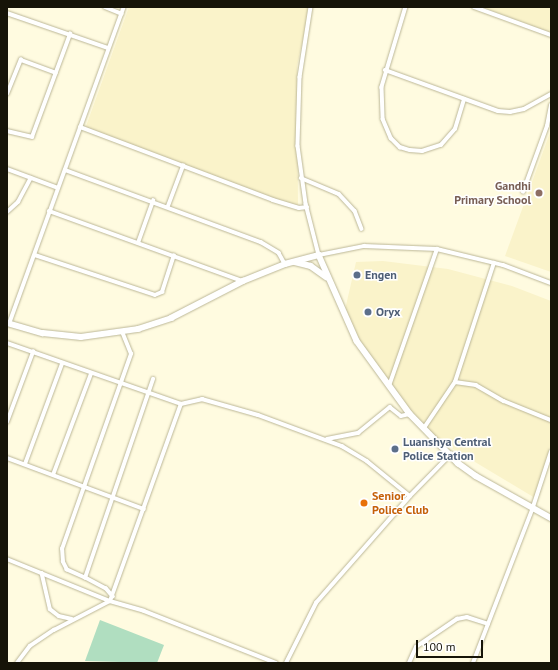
<!DOCTYPE html>
<html>
<head>
<meta charset="utf-8">
<style>
	body { margin:0 }
	#map { position:relative; width:558px; height:670px; overflow:hidden; background:#fffbe0; font-family:"PT Sans",sans-serif }
	div>[style] { position:absolute }
	.built>* { inset:0; background:#faf3ca }
	.green>* { inset:0; background:#b0dec0 }
	.roads { filter:drop-shadow(0 0 1px #bcb797) drop-shadow(0 0 1px #bcb797) }
	.street>* { height:3.5px; margin:-1.75px; padding:0 1.75px; transform-origin:1.75px; border-radius:1.75px; background:#fff }
	.secondary>* { height:5.5px; margin:-2.75px; padding:0 2.75px; transform-origin:2.75px; border-radius:2.75px; background:#fff }
	.dots>* { width:11px; height:11px; translate:-50% -50%; box-sizing:border-box; border:2px solid #fff; border-radius:50% }
	span { translate:-50% -50%; white-space:nowrap; text-align:center; line-height:1.15; -webkit-text-stroke:3px #fff; paint-order:stroke }
	.education-label { font-size:12px; color:#785e54; font-weight:700 }
	.right { translate:-100% -50%; text-align:right }
	.service-label { font-size:12px; color:#4e5e75; font-weight:700 }
	.left { translate:0 -50%; text-align:left }
	.food-label { font-size:12px; color:#c56008; font-weight:700 }
	.frame { position:absolute; inset:0; border:8px solid #161408; pointer-events:none }
	.scale { position:absolute; left:416px; top:640px; width:67px; height:18px; box-sizing:border-box; border:2px solid #161408; border-top:0; padding-left:5px; font-size:12px; line-height:14px; white-space:nowrap; color:#161408; -webkit-text-stroke:3px #fff; paint-order:stroke }
</style>
</head>
<body>
<div id="map">
	<div class="built">
		<i style="clip-path:polygon(129px 7px,310px 7px,297px 66px,298px 207px,85px 129px)"></i>
		<i style="clip-path:polygon(482px 7px,551px 7px,551px 33px)"></i>
		<i style="clip-path:polygon(551px 130px,551px 272px,505px 256px)"></i>
		<i style="clip-path:polygon(383px 261px,448px 269px,512px 286px,551px 301px,551px 444px,535px 498px,425px 432px,377px 371px,344px 314px,356px 262px)"></i>
	</div>
	<div class="green">
		<i style="clip-path:polygon(100px 620px,164px 645px,157px 663px,85px 661px)"></i>
	</div>
	<div class="roads">
		<div class="street">
			<i style="left:105px;top:7px;width:18px;rotate:22deg"></i>
			<i style="left:311px;top:7px;width:71px;rotate:98.9deg"></i>
			<i style="left:300px;top:77px;width:69px;rotate:91.7deg"></i>
			<i style="left:298px;top:146px;width:59px;rotate:82.1deg"></i>
			<i style="left:306px;top:204px;width:53px;rotate:75.7deg"></i>
			<i style="left:319px;top:255px;width:46px;rotate:-11.3deg"></i>
			<i style="left:364px;top:246px;width:73px;rotate:2.4deg"></i>
			<i style="left:437px;top:249px;width:68px;rotate:13.6deg"></i>
			<i style="left:503px;top:265px;width:51px;rotate:20.6deg"></i>
			<i style="left:406px;top:7px;width:84px;rotate:106.7deg"></i>
			<i style="left:382px;top:87px;width:32px;rotate:88deg"></i>
			<i style="left:383px;top:119px;width:21px;rotate:67deg"></i>
			<i style="left:391px;top:138px;width:13px;rotate:45deg"></i>
			<i style="left:400px;top:147px;width:10px;rotate:17deg"></i>
			<i style="left:410px;top:150px;width:12px;rotate:5deg"></i>
			<i style="left:422px;top:151px;width:20px;rotate:-18deg"></i>
			<i style="left:441px;top:145px;width:21px;rotate:-49deg"></i>
			<i style="left:455px;top:129px;width:31px;rotate:-73deg"></i>
			<i style="left:474px;top:7px;width:82px;rotate:20deg"></i>
			<i style="left:7px;top:13px;width:107px;rotate:19.1deg"></i>
			<i style="left:385px;top:70px;width:120px;rotate:19.9deg"></i>
			<i style="left:498px;top:111px;width:12px;rotate:5deg"></i>
			<i style="left:510px;top:112px;width:14px;rotate:-12deg"></i>
			<i style="left:524px;top:109px;width:31px;rotate:-29deg"></i>
			<i style="left:7px;top:94px;width:37px;rotate:-68deg"></i>
			<i style="left:21px;top:60px;width:37px;rotate:20deg"></i>
			<i style="left:80px;top:127px;width:206px;rotate:20.7deg"></i>
			<i style="left:273px;top:200px;width:27px;rotate:17deg"></i>
			<i style="left:299px;top:208px;width:8px;rotate:-7deg"></i>
			<i style="left:7px;top:131px;width:26px;rotate:13deg"></i>
			<i style="left:32px;top:137px;width:110px;rotate:-69.7deg"></i>
			<i style="left:7px;top:169px;width:54px;rotate:20.4deg"></i>
			<i style="left:65px;top:170px;width:209px;rotate:20.2deg"></i>
			<i style="left:261px;top:242px;width:21px;rotate:31deg"></i>
			<i style="left:279px;top:253px;width:13px;rotate:61deg"></i>
			<i style="left:301px;top:178px;width:41px;rotate:22.8deg"></i>
			<i style="left:339px;top:194px;width:23px;rotate:47deg"></i>
			<i style="left:355px;top:211px;width:19px;rotate:69deg"></i>
			<i style="left:523px;top:192px;width:70px;rotate:-70deg"></i>
			<i style="left:547px;top:126px;width:21px;rotate:-79deg"></i>
			<i style="left:168px;top:206px;width:43px;rotate:-69.4deg"></i>
			<i style="left:49px;top:211px;width:205px;rotate:19.9deg"></i>
			<i style="left:7px;top:212px;width:15px;rotate:-42deg"></i>
			<i style="left:18px;top:202px;width:27px;rotate:-62deg"></i>
			<i style="left:138px;top:243px;width:45px;rotate:-70.3deg"></i>
			<i style="left:35px;top:255px;width:126px;rotate:18.4deg"></i>
			<i style="left:155px;top:295px;width:8px;rotate:-23deg"></i>
			<i style="left:162px;top:292px;width:38px;rotate:-72deg"></i>
			<i style="left:9px;top:324px;width:337px;rotate:-70.1deg"></i>
			<i style="left:7px;top:343px;width:184px;rotate:19.3deg"></i>
			<i style="left:455px;top:382px;width:21px;rotate:8deg"></i>
			<i style="left:476px;top:385px;width:32px;rotate:30deg"></i>
			<i style="left:504px;top:401px;width:51px;rotate:22deg"></i>
			<i style="left:389px;top:386px;width:145px;rotate:-70.7deg"></i>
			<i style="left:7px;top:422px;width:75px;rotate:-69.6deg"></i>
			<i style="left:424px;top:428px;width:55px;rotate:-56deg"></i>
			<i style="left:455px;top:382px;width:125px;rotate:-71.9deg"></i>
			<i style="left:327px;top:439px;width:32px;rotate:-11deg"></i>
			<i style="left:358px;top:433px;width:41px;rotate:-39.1deg"></i>
			<i style="left:390px;top:407px;width:14px;rotate:39deg"></i>
			<i style="left:401px;top:416px;width:9px;rotate:-13deg"></i>
			<i style="left:7px;top:458px;width:146px;rotate:20.4deg"></i>
			<i style="left:25px;top:464px;width:107px;rotate:-69.7deg"></i>
			<i style="left:53px;top:475px;width:108px;rotate:-69.4deg"></i>
			<i style="left:7px;top:559px;width:111px;rotate:22.2deg"></i>
			<i style="left:110px;top:601px;width:209px;rotate:-70.2deg"></i>
			<i style="left:181px;top:404px;width:22px;rotate:-13deg"></i>
			<i style="left:202px;top:399px;width:58px;rotate:15.9deg"></i>
			<i style="left:258px;top:415px;width:90px;rotate:20.3deg"></i>
			<i style="left:342px;top:446px;width:29px;rotate:31deg"></i>
			<i style="left:367px;top:461px;width:55px;rotate:39.1deg"></i>
			<i style="left:42px;top:573px;width:37px;rotate:77deg"></i>
			<i style="left:50px;top:609px;width:11px;rotate:38deg"></i>
			<i style="left:59px;top:616px;width:13px;rotate:13deg"></i>
			<i style="left:85px;top:578px;width:20px;rotate:-156deg"></i>
			<i style="left:67px;top:570px;width:9px;rotate:-117deg"></i>
			<i style="left:63px;top:562px;width:13px;rotate:-94deg"></i>
			<i style="left:62px;top:549px;width:207px;rotate:-70.5deg"></i>
			<i style="left:131px;top:354px;width:24px;rotate:-112deg"></i>
			<i style="left:113px;top:597px;width:11px;rotate:-131deg"></i>
			<i style="left:106px;top:589px;width:24px;rotate:-152deg"></i>
			<i style="left:85px;top:578px;width:210px;rotate:-71.1deg"></i>
			<i style="left:17px;top:663px;width:21px;rotate:-53deg"></i>
			<i style="left:30px;top:646px;width:29px;rotate:-34deg"></i>
			<i style="left:54px;top:630px;width:63px;rotate:-27.4deg"></i>
			<i style="left:110px;top:601px;width:35px;rotate:16deg"></i>
			<i style="left:144px;top:611px;width:142px;rotate:21.5deg"></i>
			<i style="left:286px;top:663px;width:67px;rotate:-63.4deg"></i>
			<i style="left:316px;top:603px;width:142px;rotate:-48.7deg"></i>
			<i style="left:410px;top:496px;width:59px;rotate:-45.7deg"></i>
			<i style="left:409px;top:663px;width:17px;rotate:-66deg"></i>
			<i style="left:416px;top:647px;width:50px;rotate:-34.3deg"></i>
			<i style="left:457px;top:619px;width:10px;rotate:-11deg"></i>
			<i style="left:467px;top:617px;width:22px;rotate:18deg"></i>
			<i style="left:473px;top:663px;width:164px;rotate:-68.9deg"></i>
			<i style="left:532px;top:510px;width:61px;rotate:-71.9deg"></i>
		</div>
		<div class="secondary">
			<i style="left:295px;top:262px;width:16px;rotate:14deg"></i>
			<i style="left:311px;top:266px;width:19px;rotate:36deg"></i>
			<i style="left:7px;top:323px;width:37px;rotate:16deg"></i>
			<i style="left:43px;top:333px;width:38px;rotate:6deg"></i>
			<i style="left:81px;top:337px;width:58px;rotate:-8deg"></i>
			<i style="left:138px;top:329px;width:35px;rotate:-18deg"></i>
			<i style="left:171px;top:318px;width:81px;rotate:-27.2deg"></i>
			<i style="left:243px;top:281px;width:45px;rotate:-22deg"></i>
			<i style="left:285px;top:264px;width:35px;rotate:-15deg"></i>
			<i style="left:319px;top:255px;width:94px;rotate:66.2deg"></i>
			<i style="left:357px;top:341px;width:90px;rotate:54deg"></i>
			<i style="left:410px;top:414px;width:69px;rotate:45.6deg"></i>
			<i style="left:458px;top:463px;width:22px;rotate:36deg"></i>
			<i style="left:476px;top:476px;width:86px;rotate:29.2deg"></i>
		</div>
	</div>
	<div class="dots">
		<i style="left:539px;top:193px;background:#8d6e63"></i>
		<i style="left:357px;top:275px;background:#5c6f8a"></i>
		<i style="left:368px;top:312px;background:#5c6f8a"></i>
		<i style="left:395px;top:449px;background:#5c6f8a"></i>
		<i style="left:364px;top:503px;background:#e8710a"></i>
	</div>
	<div class="education-label">
		<span class="right" style="left:531px;top:193px">Gandhi<br>Primary School</span>
	</div>
	<div class="service-label">
		<span class="left" style="left:365px;top:275px">Engen</span>
		<span class="left" style="left:376px;top:312px">Oryx</span>
		<span class="left" style="left:403px;top:449px">Luanshya Central<br>Police Station</span>
	</div>
	<div class="food-label">
		<span class="left" style="left:372px;top:503px">Senior<br>Police Club</span>
	</div>
	<div class="frame"></div>
	<div class="scale">100 m</div>
</div>
</body>
</html>
